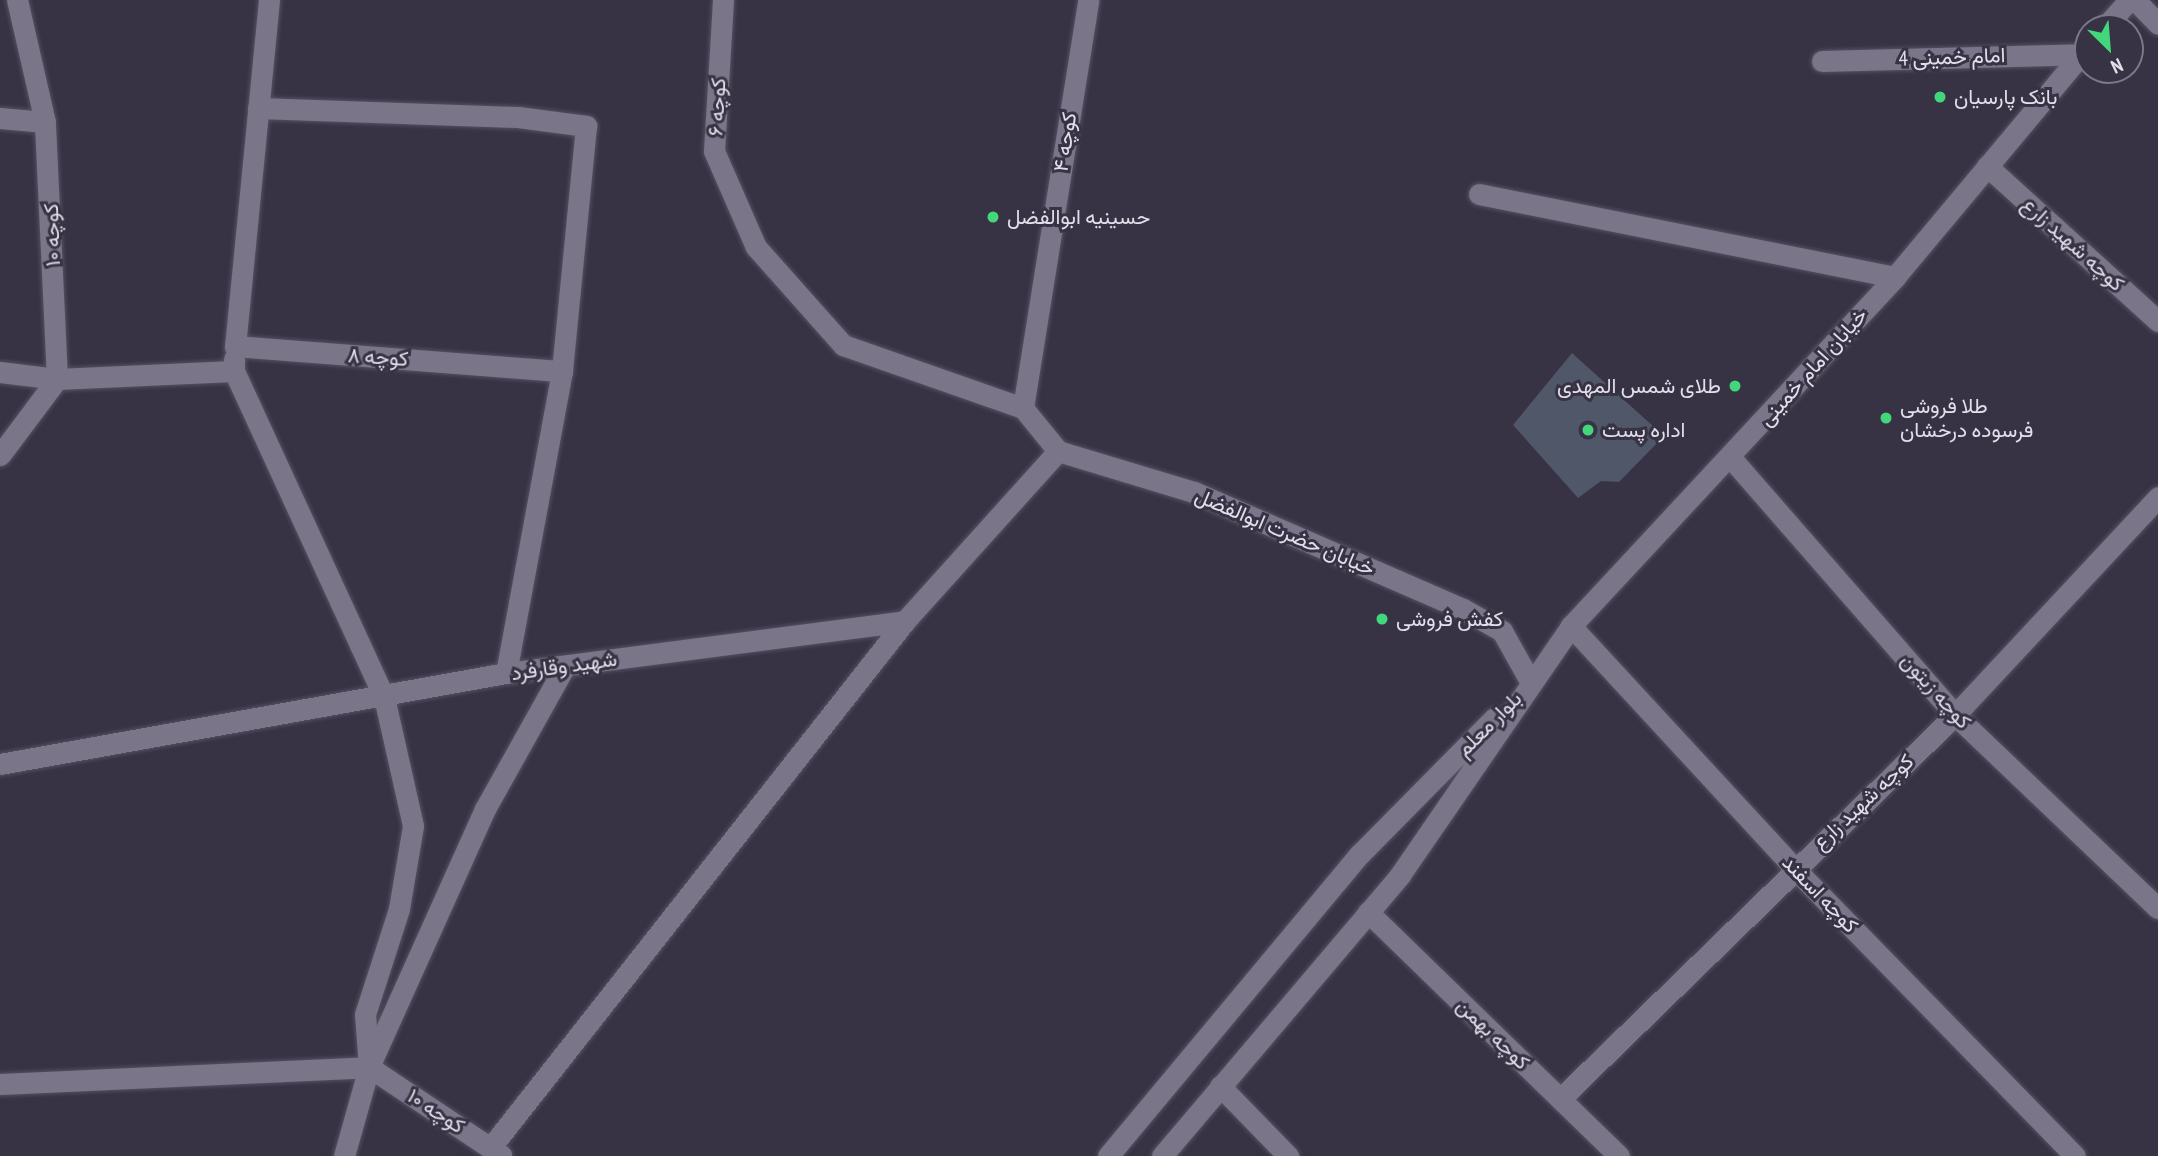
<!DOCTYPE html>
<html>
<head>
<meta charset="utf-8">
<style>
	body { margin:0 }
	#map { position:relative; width:2158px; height:1156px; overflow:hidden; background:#373244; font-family:"PT Sans Narrow",Vazirmatn,sans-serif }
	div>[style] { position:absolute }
	.building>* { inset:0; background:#4f5769 }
	.roads { filter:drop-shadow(0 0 2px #555160) drop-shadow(0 0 2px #555160) }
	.minor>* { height:21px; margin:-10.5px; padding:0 10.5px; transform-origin:10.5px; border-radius:10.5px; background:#7a7589 }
	.dots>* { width:19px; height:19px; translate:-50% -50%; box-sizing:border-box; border:4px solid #373244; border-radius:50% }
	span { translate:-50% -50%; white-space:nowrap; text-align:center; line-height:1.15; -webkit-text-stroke:6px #373244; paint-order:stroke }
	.street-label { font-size:21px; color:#e2dfeb }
	.poi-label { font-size:21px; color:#e2dfeb }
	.left { translate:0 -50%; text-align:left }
	.right { translate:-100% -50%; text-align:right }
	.north { position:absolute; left:2074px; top:14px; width:70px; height:70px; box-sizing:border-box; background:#373244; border:2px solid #7b7787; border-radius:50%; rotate:155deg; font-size:19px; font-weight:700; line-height:28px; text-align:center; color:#e2dfeb }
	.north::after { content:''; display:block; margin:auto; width:24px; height:32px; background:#43d77b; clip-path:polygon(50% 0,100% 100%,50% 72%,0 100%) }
</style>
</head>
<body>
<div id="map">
	<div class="building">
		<i style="clip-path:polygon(1572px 353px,1664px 436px,1619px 482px,1601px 481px,1578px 498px,1513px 425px)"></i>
	</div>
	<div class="roads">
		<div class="minor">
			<i style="left:269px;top:0;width:348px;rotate:95.6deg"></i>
			<i style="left:235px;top:346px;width:328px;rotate:4.4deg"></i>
			<i style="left:562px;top:371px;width:307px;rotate:100.5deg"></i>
			<i style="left:723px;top:0;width:151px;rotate:93.4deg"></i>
			<i style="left:714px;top:151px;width:105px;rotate:66.4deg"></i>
			<i style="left:756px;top:247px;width:131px;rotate:48.4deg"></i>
			<i style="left:843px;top:345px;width:191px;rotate:19.3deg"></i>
			<i style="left:2135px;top:0;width:33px;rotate:46deg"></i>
			<i style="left:2104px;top:28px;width:38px;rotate:-48deg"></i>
			<i style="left:1822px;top:61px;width:259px;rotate:-1.5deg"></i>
			<i style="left:258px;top:108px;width:260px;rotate:2deg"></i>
			<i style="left:518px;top:117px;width:69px;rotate:7.5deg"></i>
			<i style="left:586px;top:126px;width:246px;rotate:95.6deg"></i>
			<i style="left:0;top:118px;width:45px;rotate:5.1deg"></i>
			<i style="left:1987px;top:166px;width:231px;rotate:42.2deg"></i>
			<i style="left:1479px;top:194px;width:424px;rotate:11.3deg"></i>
			<i style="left:234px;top:371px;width:359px;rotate:65.3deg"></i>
			<i style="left:384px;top:697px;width:132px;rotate:77.3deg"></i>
			<i style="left:413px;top:826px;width:84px;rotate:99.6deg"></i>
			<i style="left:399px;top:909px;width:110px;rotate:107.9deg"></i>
			<i style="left:365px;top:1014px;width:53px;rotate:85.7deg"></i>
			<i style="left:369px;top:1067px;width:283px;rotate:-65.8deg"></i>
			<i style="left:485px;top:809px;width:164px;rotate:-60.8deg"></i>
			<i style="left:0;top:372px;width:57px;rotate:7deg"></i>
			<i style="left:57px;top:379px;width:177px;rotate:-2.6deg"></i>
			<i style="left:234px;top:371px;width:12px;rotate:-90deg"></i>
			<i style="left:1023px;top:408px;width:55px;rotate:50.9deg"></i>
			<i style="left:1058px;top:451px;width:142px;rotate:16.8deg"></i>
			<i style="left:1194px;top:492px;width:293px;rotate:23.5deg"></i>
			<i style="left:1463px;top:609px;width:45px;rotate:29.4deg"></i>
			<i style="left:1502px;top:631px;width:57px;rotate:60.8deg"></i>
			<i style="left:1023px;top:408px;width:413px;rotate:-80.9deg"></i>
			<i style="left:0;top:455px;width:95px;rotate:-53.1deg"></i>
			<i style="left:57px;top:379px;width:257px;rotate:-92.7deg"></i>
			<i style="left:45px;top:122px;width:125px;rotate:-102.9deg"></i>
			<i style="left:1731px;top:458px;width:341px;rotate:48.9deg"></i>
			<i style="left:1955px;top:715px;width:280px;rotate:43.6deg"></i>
			<i style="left:1571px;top:626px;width:329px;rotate:47.3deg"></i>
			<i style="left:1794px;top:868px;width:402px;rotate:45.7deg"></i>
			<i style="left:0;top:764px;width:514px;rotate:-10.2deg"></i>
			<i style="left:506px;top:673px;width:402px;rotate:-7.4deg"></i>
			<i style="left:905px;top:621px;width:229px;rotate:-48deg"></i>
			<i style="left:1368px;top:912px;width:350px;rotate:44.2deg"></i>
			<i style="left:369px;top:1067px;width:159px;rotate:33.7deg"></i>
			<i style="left:0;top:1084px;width:369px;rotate:-2.6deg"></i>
			<i style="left:1220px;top:1086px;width:98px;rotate:45.8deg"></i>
			<i style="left:1560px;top:1099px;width:551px;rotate:-44.19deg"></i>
			<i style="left:1955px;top:715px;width:298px;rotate:-47deg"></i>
			<i style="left:491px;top:1147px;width:669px;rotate:-51.79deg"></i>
			<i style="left:344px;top:1156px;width:92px;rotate:-74.3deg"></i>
			<i style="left:1108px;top:1156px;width:393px;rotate:-50.2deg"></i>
			<i style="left:1360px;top:854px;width:191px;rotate:-45.4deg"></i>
			<i style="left:1162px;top:1156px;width:368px;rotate:-49.7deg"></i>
			<i style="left:1400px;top:875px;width:302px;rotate:-55.5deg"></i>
			<i style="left:1571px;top:626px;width:476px;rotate:-47.1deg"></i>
			<i style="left:1895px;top:277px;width:301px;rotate:-50.1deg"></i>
		</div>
	</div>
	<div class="dots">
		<i style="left:1940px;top:97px;background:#43d77b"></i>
		<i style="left:993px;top:217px;background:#43d77b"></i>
		<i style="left:1735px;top:386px;background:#43d77b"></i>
		<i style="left:1886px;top:418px;background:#43d77b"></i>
		<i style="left:1588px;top:430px;background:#43d77b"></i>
		<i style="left:1382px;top:619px;background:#43d77b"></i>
	</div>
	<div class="street-label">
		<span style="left:1952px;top:57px;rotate:-2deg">امام خمینی 4</span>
		<span style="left:717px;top:107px;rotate:-87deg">کوچه ۶</span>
		<span style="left:1065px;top:142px;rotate:-81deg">کوچه ۴</span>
		<span style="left:52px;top:235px;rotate:-92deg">کوچه ۱۰</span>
		<span style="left:2073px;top:244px;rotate:42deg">کوچه شهید زارع</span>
		<span style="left:378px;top:357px;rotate:4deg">کوچه ۸</span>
		<span style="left:1813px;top:367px;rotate:-48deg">خیابان امام خمینی</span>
		<span style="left:1285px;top:532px;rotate:23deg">خیابان حضرت ابوالفضل</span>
		<span style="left:564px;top:666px;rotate:-8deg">شهید وقارفرد</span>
		<span style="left:1936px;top:691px;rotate:48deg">کوچه زیتون</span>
		<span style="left:1489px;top:724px;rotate:-45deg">بلوار معلم</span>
		<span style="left:1863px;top:802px;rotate:-43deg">کوچه شهید زارع</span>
		<span style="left:1820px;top:894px;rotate:46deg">کوچه اسفند</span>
		<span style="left:1493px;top:1034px;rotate:44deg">کوچه بهمن</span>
		<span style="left:436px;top:1111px;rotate:33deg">کوچه ۱۰</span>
	</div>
	<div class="poi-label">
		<span class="left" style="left:1954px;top:97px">بانک پارسیان</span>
		<span class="left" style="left:1007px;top:217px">حسینیه ابوالفضل</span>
		<span class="right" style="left:1721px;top:386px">طلای شمس المهدی</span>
		<span class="left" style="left:1900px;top:418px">طلا فروشی<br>فرسوده درخشان</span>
		<span class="left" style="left:1602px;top:430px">اداره پست</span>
		<span class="left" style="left:1396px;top:619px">کفش فروشی</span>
	</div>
	<div class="north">N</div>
</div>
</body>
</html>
